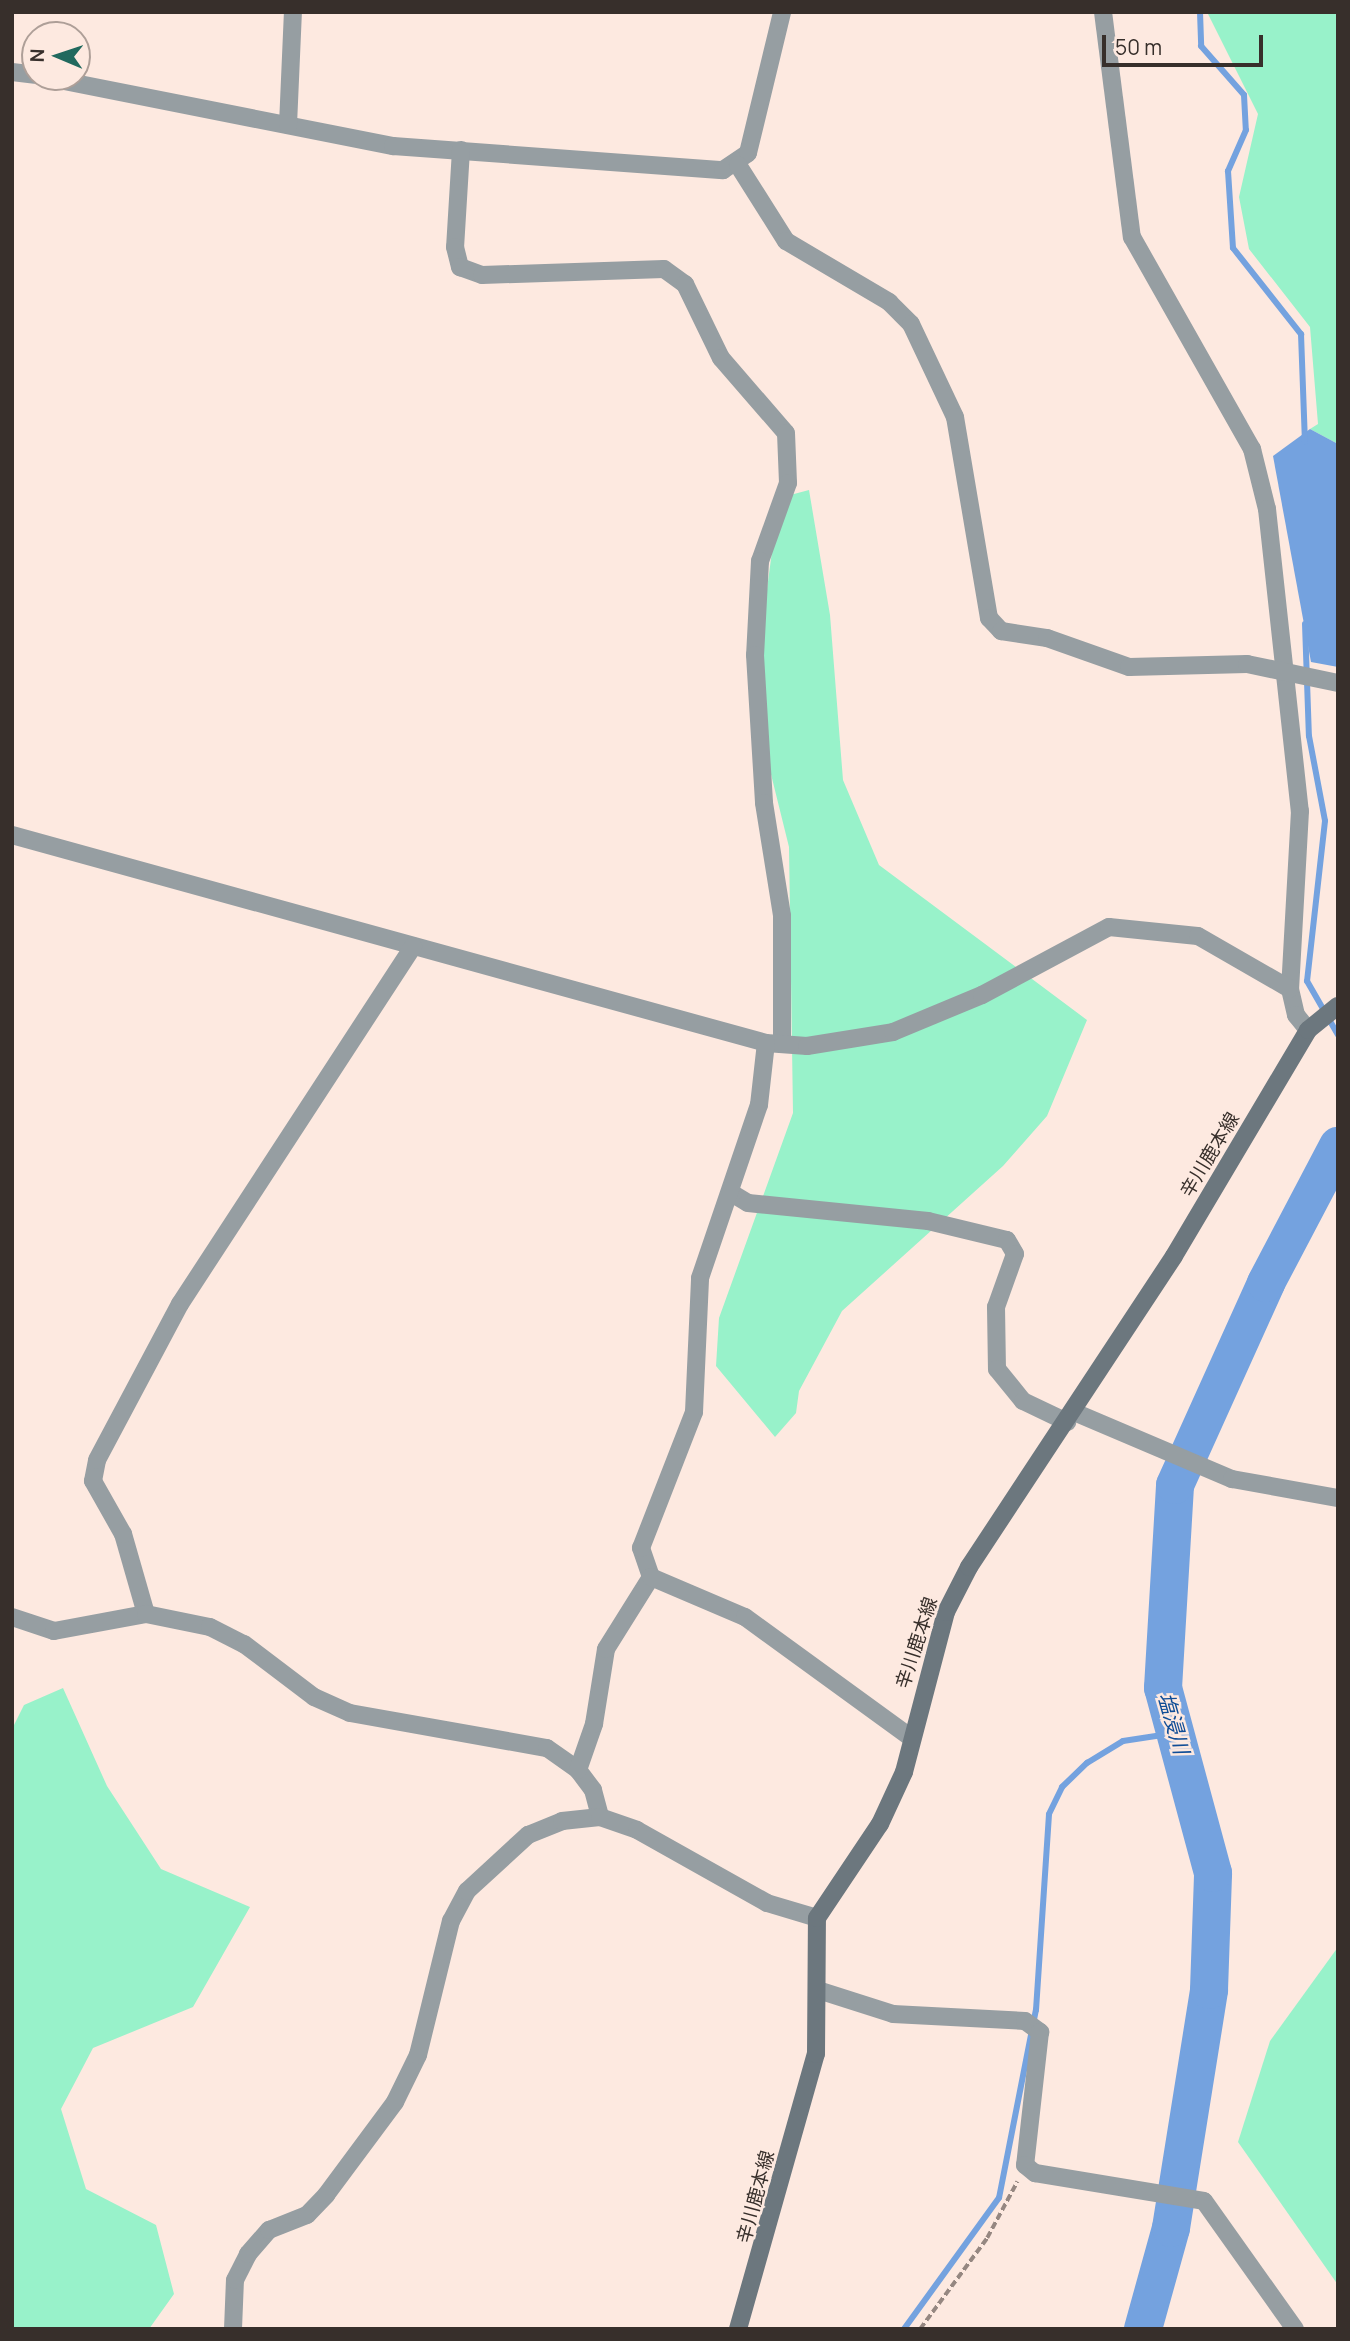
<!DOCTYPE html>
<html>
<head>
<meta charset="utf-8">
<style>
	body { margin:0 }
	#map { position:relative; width:1350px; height:2341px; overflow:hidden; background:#fde9e0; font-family:Manrope,"Noto Sans JP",sans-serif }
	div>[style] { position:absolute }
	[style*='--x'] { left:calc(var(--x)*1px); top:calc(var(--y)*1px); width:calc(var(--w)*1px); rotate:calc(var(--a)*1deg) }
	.green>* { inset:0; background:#98f2ca }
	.water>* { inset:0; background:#74a2df }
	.stream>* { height:6px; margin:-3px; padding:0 3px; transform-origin:3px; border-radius:3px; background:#74a2df }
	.river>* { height:38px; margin:-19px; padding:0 19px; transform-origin:19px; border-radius:19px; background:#74a2df }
	.path>* { height:3.5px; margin-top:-1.75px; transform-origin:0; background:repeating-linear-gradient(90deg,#958781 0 7px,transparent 0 10.5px) }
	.minor>* { height:18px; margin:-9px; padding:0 9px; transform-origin:9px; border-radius:9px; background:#969ea2 }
	.secondary>* { height:18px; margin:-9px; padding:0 9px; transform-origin:9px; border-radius:9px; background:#6c777e }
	span { translate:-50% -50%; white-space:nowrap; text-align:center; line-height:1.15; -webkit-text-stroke:5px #fde9e0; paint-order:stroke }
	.street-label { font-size:19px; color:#372f2b }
	.water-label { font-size:21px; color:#104d96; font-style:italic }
	.frame { position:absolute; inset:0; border:14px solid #372f2b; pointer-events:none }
	.north { position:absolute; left:21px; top:21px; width:70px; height:70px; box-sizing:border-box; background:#fde9e0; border:2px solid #ae9f98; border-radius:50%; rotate:272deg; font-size:19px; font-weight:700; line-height:28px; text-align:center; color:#372f2b }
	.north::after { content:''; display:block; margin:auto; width:24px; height:32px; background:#21695e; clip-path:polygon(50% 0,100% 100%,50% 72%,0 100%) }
	.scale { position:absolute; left:1102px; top:35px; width:161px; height:32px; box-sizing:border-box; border:4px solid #372f2b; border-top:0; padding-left:9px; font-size:21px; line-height:24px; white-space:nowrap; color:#372f2b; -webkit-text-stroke:5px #fde9e0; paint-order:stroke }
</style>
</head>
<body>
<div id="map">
	<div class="green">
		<i style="clip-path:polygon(1207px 12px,1338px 12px,1338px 444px,1310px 429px,1318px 424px,1310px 327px,1249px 249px,1239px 197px,1258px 114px)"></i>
		<i style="clip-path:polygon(809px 490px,830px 615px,843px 780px,879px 865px,1087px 1020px,1047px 1116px,1003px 1166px,842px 1311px,799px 1391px,796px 1413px,775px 1437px,716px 1366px,719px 1318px,793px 1113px,789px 847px,765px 750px,759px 650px,779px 498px)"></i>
		<i style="clip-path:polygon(63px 1688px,107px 1786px,161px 1869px,250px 1907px,193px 2007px,93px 2048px,61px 2109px,86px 2189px,156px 2225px,174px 2294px,149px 2329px,12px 2329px,12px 1729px,24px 1705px)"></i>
		<i style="clip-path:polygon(1338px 1947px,1338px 2285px,1238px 2142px,1270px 2041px)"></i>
	</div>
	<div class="water">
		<i style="clip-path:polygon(1310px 429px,1338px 444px,1338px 667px,1311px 662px,1273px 456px)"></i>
	</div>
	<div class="stream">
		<i style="--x:1200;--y:12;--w:34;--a:88"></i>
		<i style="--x:1201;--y:46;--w:65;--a:48.7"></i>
		<i style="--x:1244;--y:95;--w:35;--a:87"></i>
		<i style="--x:1246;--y:130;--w:45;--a:113.7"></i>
		<i style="--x:1228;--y:171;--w:77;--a:86.3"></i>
		<i style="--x:1233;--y:248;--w:110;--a:51.7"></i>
		<i style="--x:1301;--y:334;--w:108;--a:87.9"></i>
		<i style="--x:1305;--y:624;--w:112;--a:88"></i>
		<i style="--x:1309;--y:736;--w:86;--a:79.3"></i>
		<i style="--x:1325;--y:821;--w:161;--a:96.4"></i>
		<i style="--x:1307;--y:981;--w:62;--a:60.1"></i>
		<i style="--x:904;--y:2329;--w:162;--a:-54.1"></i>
		<i style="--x:999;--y:2198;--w:192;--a:-78.9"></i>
		<i style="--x:1036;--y:2010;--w:196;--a:-86.2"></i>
		<i style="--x:1049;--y:1814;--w:30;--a:-64"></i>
		<i style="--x:1062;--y:1787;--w:35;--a:-44"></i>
		<i style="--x:1087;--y:1763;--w:42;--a:-31.4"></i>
		<i style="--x:1123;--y:1741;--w:53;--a:-8.7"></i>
	</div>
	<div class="river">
		<i style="--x:1143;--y:2329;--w:105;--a:-74.5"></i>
		<i style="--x:1171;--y:2228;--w:241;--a:-80.9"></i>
		<i style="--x:1209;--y:1990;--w:117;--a:-88"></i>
		<i style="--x:1213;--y:1873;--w:192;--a:-105.1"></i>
		<i style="--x:1163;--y:1688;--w:203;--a:-86.6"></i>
		<i style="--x:1175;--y:1485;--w:222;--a:-65.7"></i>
		<i style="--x:1266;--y:1283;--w:155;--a:-62.3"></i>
	</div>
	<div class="path">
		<i style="--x:920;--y:2329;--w:113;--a:-53.6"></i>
		<i style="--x:987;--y:2238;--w:64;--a:-61.8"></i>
	</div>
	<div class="minor">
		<i style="--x:1103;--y:12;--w:227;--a:82.7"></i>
		<i style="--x:1132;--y:237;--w:244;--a:60.5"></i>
		<i style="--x:1252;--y:449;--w:62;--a:76"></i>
		<i style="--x:1267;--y:509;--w:304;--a:83.8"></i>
		<i style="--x:1300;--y:811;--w:178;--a:93.2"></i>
		<i style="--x:1290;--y:989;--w:27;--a:77"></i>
		<i style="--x:1296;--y:1015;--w:19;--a:51"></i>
		<i style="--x:12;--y:72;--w:23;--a:7"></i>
		<i style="--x:44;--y:77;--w:356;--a:11.2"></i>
		<i style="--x:393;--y:146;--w:331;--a:4.2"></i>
		<i style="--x:723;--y:170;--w:30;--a:-34"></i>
		<i style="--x:748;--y:153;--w:145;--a:-76.4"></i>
		<i style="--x:288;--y:125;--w:113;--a:-87.5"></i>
		<i style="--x:461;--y:150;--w:97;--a:93.5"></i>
		<i style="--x:455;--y:247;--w:21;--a:76"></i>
		<i style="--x:460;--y:267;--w:23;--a:20"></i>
		<i style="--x:482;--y:275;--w:182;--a:-1.9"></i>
		<i style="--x:664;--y:269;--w:26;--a:36"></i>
		<i style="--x:685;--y:284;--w:82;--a:64.1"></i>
		<i style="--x:721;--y:358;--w:99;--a:49.1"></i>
		<i style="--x:786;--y:433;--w:50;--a:87.7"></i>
		<i style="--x:788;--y:483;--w:83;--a:109.7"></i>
		<i style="--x:760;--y:561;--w:94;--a:93"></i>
		<i style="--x:755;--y:655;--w:148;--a:86.5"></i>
		<i style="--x:764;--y:803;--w:114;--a:80.9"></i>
		<i style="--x:782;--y:916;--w:128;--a:90"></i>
		<i style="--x:738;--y:165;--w:90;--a:57.7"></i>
		<i style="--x:786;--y:241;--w:120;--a:30.6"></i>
		<i style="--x:889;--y:302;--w:31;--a:45"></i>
		<i style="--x:911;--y:324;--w:103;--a:64.7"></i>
		<i style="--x:955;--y:417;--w:204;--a:80.4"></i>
		<i style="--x:989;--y:618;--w:18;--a:47"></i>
		<i style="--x:1001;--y:631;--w:47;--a:8.7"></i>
		<i style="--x:1047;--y:638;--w:87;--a:19.5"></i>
		<i style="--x:1129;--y:667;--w:118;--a:-1.5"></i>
		<i style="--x:1247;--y:664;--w:93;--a:11.8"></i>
		<i style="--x:12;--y:835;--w:782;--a:15.42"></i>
		<i style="--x:766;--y:1043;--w:41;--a:4.2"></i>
		<i style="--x:807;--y:1046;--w:87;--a:-9.2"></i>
		<i style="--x:893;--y:1032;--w:96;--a:-22.6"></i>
		<i style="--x:982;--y:995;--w:144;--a:-28.2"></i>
		<i style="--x:1109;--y:927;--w:89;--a:5.8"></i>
		<i style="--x:1198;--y:936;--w:106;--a:29.9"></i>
		<i style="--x:733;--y:1194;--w:17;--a:31"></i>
		<i style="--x:748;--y:1203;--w:181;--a:5.7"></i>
		<i style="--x:928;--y:1221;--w:81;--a:13.5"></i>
		<i style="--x:1007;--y:1240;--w:16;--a:60"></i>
		<i style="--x:1015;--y:1254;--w:56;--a:109.7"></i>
		<i style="--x:996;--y:1307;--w:62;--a:89.1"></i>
		<i style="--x:997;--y:1369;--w:41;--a:50.9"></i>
		<i style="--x:1023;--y:1401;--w:49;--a:25.5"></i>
		<i style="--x:1074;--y:1412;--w:172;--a:23"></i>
		<i style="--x:1232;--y:1479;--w:108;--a:10.2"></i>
		<i style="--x:651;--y:1577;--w:31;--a:-109"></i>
		<i style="--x:641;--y:1548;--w:146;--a:-68.7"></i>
		<i style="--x:694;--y:1412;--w:134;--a:-87.4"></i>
		<i style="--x:700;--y:1278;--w:183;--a:-71.2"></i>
		<i style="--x:759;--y:1105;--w:62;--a:-83.6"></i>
		<i style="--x:146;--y:1614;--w:83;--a:-106"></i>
		<i style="--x:123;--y:1534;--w:61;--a:-119.5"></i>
		<i style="--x:93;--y:1481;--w:21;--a:-79"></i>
		<i style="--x:97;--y:1460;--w:177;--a:-62"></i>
		<i style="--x:180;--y:1304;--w:427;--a:-56.9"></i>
		<i style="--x:12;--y:1617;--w:44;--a:18.4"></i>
		<i style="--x:54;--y:1631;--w:94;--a:-10.5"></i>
		<i style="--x:146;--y:1614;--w:65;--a:11.5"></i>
		<i style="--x:210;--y:1627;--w:38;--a:27"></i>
		<i style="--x:244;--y:1644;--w:88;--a:37.1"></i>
		<i style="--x:314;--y:1697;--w:39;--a:24"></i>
		<i style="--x:350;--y:1713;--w:200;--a:10.1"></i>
		<i style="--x:547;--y:1748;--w:38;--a:35"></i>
		<i style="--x:578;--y:1770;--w:25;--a:53"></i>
		<i style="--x:593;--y:1790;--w:28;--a:75"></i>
		<i style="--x:578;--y:1770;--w:49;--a:-70.8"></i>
		<i style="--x:594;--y:1724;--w:76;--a:-80.9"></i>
		<i style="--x:606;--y:1649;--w:85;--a:-58"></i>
		<i style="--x:651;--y:1577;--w:102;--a:23.1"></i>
		<i style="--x:745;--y:1617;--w:204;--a:36"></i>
		<i style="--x:818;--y:1990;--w:79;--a:17.7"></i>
		<i style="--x:893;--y:2014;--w:132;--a:3"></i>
		<i style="--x:1025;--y:2021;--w:19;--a:36"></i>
		<i style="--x:1040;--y:2032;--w:134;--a:96.4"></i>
		<i style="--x:1025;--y:2165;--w:13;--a:39"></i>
		<i style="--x:1035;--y:2173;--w:171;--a:9.4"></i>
		<i style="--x:1204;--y:2201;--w:157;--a:54.6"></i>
		<i style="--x:233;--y:2329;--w:49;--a:-87.7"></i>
		<i style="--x:235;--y:2280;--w:29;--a:-63"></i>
		<i style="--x:248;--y:2254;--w:32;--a:-49"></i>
		<i style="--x:269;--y:2230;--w:41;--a:-21.5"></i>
		<i style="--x:307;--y:2215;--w:28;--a:-46"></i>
		<i style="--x:326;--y:2195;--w:116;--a:-53.4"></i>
		<i style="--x:395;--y:2102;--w:52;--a:-63.9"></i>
		<i style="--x:418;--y:2055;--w:138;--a:-76.2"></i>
		<i style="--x:451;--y:1921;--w:34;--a:-62"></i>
		<i style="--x:467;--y:1891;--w:83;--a:-42.6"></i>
		<i style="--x:528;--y:1835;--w:37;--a:-22"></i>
		<i style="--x:562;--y:1821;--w:38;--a:-6"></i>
		<i style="--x:600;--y:1817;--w:39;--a:19"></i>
		<i style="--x:637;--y:1830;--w:149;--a:29.3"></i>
		<i style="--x:767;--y:1903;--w:52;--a:16.7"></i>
	</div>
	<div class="secondary">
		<i style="--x:738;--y:2329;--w:286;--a:-74.2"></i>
		<i style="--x:816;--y:2054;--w:136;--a:-89.6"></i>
		<i style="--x:817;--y:1918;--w:113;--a:-56.2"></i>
		<i style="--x:880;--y:1824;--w:57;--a:-65.2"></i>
		<i style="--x:904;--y:1772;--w:165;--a:-75.3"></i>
		<i style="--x:946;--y:1612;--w:51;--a:-62.9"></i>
		<i style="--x:969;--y:1567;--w:372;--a:-56.6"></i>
		<i style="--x:1174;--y:1256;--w:263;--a:-59.3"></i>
		<i style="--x:1308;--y:1030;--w:38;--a:-39"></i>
	</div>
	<div class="street-label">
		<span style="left:1210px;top:1155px;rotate:-59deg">辛川鹿本線</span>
		<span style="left:917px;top:1643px;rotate:-72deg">辛川鹿本線</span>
		<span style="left:756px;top:2197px;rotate:-75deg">辛川鹿本線</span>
	</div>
	<div class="water-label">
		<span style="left:1174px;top:1723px;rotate:74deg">塩浸川</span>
	</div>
	<div class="frame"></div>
	<div class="north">N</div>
	<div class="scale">50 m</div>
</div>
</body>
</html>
